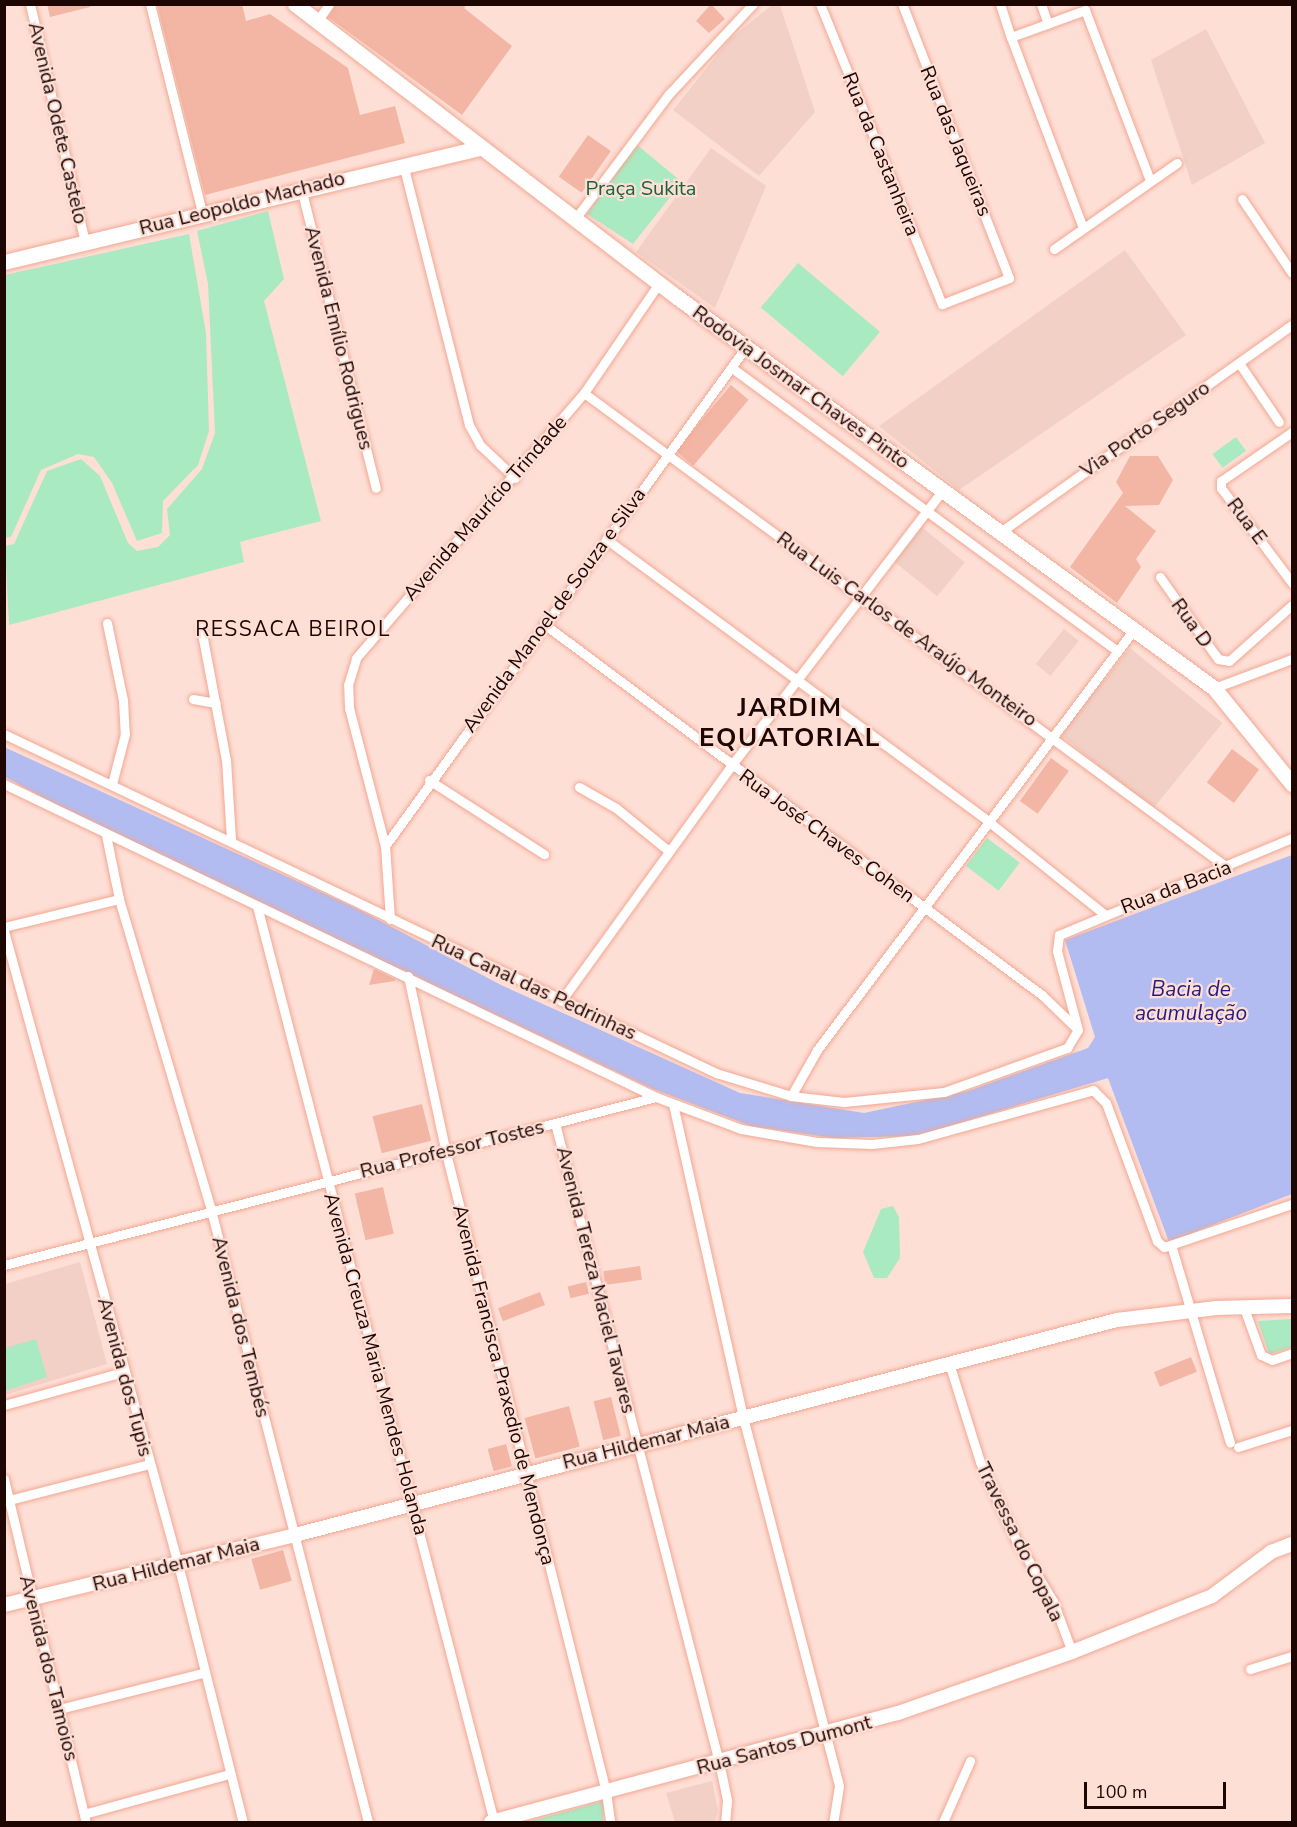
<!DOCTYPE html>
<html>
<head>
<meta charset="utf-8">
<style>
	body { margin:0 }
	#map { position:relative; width:1297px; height:1827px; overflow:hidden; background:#fedfd6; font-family:"Nunito Sans",sans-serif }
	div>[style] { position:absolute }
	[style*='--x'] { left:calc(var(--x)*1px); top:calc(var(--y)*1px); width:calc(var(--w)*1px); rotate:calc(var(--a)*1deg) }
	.built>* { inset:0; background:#f2d0c6; transform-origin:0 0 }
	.green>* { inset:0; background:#aaeac2; transform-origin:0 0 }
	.water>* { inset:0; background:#b2bcf1 }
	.building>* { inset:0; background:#f3b6a4; transform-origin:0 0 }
	.roads { filter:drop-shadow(0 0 2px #f1a893) drop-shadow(0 0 2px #f1a893) }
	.minor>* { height:9px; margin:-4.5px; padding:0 4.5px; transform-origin:4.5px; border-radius:4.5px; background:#fff }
	.secondary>* { height:14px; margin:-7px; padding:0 7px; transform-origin:7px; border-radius:7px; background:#fff }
	.primary>* { height:15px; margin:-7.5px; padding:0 7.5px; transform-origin:7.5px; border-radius:7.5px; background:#fff }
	span { translate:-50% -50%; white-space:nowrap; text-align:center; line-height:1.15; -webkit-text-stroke:4.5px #fedfd6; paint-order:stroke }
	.street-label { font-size:20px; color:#1e0602 }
	.park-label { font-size:20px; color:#17623d }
	.neighbourhood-label { font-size:21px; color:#1e0602; letter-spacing:1.5px }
	.water-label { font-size:21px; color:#251c7f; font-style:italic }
	.district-label { font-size:26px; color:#1e0602; font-weight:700; letter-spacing:1.5px }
	.frame { position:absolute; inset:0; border:6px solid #1e0602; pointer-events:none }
	.scale { position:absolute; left:1084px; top:1782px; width:142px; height:27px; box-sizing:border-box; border:3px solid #1e0602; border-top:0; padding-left:8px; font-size:18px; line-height:21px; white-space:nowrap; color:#1e0602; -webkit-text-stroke:4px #fedfd6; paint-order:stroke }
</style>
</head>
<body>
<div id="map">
	<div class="built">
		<i style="clip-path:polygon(773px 4px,780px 5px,815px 112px,759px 176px,673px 110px,730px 39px)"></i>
		<i style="clip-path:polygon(1206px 29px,1265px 143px,1192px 185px,1151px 60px)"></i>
		<i style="clip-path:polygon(711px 148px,766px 186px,715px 308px,636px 252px)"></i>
		<i style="clip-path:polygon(1125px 250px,1186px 335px,959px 490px,879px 426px)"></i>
		<i style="left:919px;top:525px;width:59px;height:44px;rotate:39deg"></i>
		<i style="left:1064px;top:629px;width:19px;height:45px;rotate:39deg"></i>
		<i style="left:1130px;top:648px;width:119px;height:111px;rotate:39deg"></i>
		<i style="clip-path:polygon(80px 1262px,107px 1364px,5px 1395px,5px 1284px)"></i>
		<i style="clip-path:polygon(712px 1781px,718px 1811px,715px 1822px,675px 1822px,666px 1793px)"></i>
	</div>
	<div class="green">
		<i style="clip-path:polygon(636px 144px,682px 182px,633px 244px,587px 214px)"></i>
		<i style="clip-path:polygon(268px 211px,284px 279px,264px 301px,321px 521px,240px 542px,244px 562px,9px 625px,5px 546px,14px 544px,47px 471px,81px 459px,100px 476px,128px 543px,137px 551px,158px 547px,170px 535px,167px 509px,202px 469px,215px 433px,208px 284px,197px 231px)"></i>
		<i style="clip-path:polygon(189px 234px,206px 333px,209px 431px,198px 465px,163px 501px,162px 533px,137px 541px,112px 483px,94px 457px,78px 454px,41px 470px,11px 537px,5px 538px,5px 275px)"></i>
		<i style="left:798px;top:263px;width:107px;height:58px;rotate:40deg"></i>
		<i style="left:1236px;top:437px;width:17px;height:29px;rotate:54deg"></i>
		<i style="left:987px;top:838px;width:41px;height:35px;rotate:37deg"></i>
		<i style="clip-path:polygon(893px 1206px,899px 1217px,900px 1258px,887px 1278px,874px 1278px,863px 1252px,881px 1209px)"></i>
		<i style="clip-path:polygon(1292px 1319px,1292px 1347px,1269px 1354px,1258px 1321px)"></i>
		<i style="clip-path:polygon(36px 1339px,47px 1377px,5px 1391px,5px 1348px)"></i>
		<i style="clip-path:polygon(604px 1801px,603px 1822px,527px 1822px)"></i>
	</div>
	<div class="water">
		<i style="clip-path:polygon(4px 747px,358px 909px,501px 985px,740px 1093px,864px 1113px,968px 1091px,1088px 1048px,1095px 1037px,1065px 940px,1292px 855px,1292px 1194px,1169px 1242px,1108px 1078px,916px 1136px,833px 1138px,751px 1126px,653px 1089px,96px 826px,5px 777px)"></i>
	</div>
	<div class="building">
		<i style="clip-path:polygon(47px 4px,90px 4px,90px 7px,50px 17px)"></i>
		<i style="clip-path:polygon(157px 4px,242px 4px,246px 21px,270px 14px,348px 68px,360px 115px,395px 106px,405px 143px,205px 195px)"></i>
		<i style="clip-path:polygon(336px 4px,467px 4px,464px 8px,512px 46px,462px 115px,328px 17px)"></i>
		<i style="clip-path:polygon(711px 4px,725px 19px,709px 33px,696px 21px)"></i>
		<i style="left:588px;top:135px;width:28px;height:51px;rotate:35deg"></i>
		<i style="left:731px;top:385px;width:23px;height:86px;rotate:40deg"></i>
		<i style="clip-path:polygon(1130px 456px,1158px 456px,1173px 480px,1159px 505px,1125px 506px,1156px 531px,1136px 559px,1141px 567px,1117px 603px,1070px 567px,1123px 493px,1116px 482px)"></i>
		<i style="left:1232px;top:749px;width:34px;height:42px;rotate:37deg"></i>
		<i style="left:1051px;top:758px;width:22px;height:53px;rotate:36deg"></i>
		<i style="clip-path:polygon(374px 969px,395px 979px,395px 981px,369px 985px)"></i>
		<i style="left:422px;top:1104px;width:38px;height:51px;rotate:76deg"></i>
		<i style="left:383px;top:1187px;width:48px;height:29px;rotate:77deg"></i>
		<i style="left:640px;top:1266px;width:14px;height:37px;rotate:82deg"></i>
		<i style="left:586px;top:1282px;width:12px;height:19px;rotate:76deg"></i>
		<i style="left:540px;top:1292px;width:14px;height:45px;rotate:69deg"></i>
		<i style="left:1191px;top:1357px;width:16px;height:40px;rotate:68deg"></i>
		<i style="left:611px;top:1397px;width:40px;height:18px;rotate:76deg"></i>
		<i style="left:569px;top:1406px;width:42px;height:46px;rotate:75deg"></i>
		<i style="left:506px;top:1444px;width:23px;height:19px;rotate:75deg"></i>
		<i style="left:283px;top:1550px;width:32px;height:33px;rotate:74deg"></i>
	</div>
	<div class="roads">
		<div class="minor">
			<i style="--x:30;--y:4;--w:244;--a:77"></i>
			<i style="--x:150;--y:4;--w:214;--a:76"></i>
			<i style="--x:820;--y:4;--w:324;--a:67.9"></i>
			<i style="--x:942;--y:304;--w:72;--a:-21.2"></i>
			<i style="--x:1009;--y:278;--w:294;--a:-111.3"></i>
			<i style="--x:1000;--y:4;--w:35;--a:72"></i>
			<i style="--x:1041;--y:4;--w:21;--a:71"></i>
			<i style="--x:318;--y:20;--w:19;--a:-55"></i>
			<i style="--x:403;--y:164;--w:269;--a:75.8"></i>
			<i style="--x:469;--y:425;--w:23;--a:61"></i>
			<i style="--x:480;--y:445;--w:48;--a:43.3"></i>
			<i style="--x:301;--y:188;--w:309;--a:76"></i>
			<i style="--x:1242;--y:199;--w:89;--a:56"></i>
			<i style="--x:575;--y:219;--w:156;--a:-53.1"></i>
			<i style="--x:669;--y:94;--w:123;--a:-47"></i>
			<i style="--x:1083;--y:228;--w:204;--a:-110.7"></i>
			<i style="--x:1011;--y:37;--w:79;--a:-20"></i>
			<i style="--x:1085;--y:10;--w:182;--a:69.1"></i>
			<i style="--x:1054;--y:249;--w:150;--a:-35"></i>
			<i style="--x:1239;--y:363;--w:71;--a:55.9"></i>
			<i style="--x:732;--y:368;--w:478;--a:36.3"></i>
			<i style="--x:584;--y:393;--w:800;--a:36.41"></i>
			<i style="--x:1292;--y:432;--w:86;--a:145.4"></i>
			<i style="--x:1221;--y:481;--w:7;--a:90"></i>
			<i style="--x:1221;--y:488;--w:119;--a:53.2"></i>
			<i style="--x:999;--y:533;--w:359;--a:-35.4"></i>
			<i style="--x:606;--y:539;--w:475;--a:36.4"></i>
			<i style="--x:988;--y:821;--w:149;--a:38.7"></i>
			<i style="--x:1160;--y:577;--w:100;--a:54.7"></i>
			<i style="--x:1218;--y:659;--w:11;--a:10"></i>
			<i style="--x:1229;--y:661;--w:84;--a:-41.6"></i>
			<i style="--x:107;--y:623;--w:79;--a:78.3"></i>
			<i style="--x:123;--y:700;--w:34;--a:87"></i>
			<i style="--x:125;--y:734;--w:52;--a:104.6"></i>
			<i style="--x:544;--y:624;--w:621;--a:36.69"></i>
			<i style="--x:1042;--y:995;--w:47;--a:44.1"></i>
			<i style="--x:201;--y:628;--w:134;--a:79.3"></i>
			<i style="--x:226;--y:760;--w:80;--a:86.4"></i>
			<i style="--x:1214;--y:688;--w:83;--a:-20.4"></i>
			<i style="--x:193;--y:699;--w:23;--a:10"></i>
			<i style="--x:4;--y:734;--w:789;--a:25.46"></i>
			<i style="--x:716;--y:1073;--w:78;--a:17"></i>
			<i style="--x:791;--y:1096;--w:53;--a:6.5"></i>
			<i style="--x:844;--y:1102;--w:100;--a:-5.7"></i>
			<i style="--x:944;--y:1092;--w:131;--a:-19.7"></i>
			<i style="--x:1067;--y:1048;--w:21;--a:-59"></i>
			<i style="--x:1078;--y:1030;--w:82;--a:-104.9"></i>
			<i style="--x:1057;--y:951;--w:16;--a:-83"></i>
			<i style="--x:1059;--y:935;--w:252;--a:-22.6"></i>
			<i style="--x:429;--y:780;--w:137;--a:32.8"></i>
			<i style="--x:4;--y:784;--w:723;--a:25.64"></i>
			<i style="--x:656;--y:1097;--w:91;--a:20.6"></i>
			<i style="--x:741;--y:1129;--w:77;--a:9.7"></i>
			<i style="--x:817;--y:1142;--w:55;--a:2.1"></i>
			<i style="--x:872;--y:1144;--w:46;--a:-6.2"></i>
			<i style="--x:918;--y:1139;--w:182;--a:-15.6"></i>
			<i style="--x:1093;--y:1090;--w:18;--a:45"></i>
			<i style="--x:1106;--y:1103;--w:147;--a:69.7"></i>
			<i style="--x:1157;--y:1241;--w:9;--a:41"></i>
			<i style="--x:1164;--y:1247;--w:135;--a:-18.6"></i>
			<i style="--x:579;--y:787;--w:43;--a:29.6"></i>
			<i style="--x:616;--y:808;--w:68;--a:39.1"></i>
			<i style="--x:106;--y:835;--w:65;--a:78.5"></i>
			<i style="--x:119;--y:899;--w:324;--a:73.5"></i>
			<i style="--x:211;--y:1210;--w:632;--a:75.61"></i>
			<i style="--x:385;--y:846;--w:616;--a:-54.12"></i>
			<i style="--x:257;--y:906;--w:946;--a:75.49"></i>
			<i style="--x:390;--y:919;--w:73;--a:-93.9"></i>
			<i style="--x:385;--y:846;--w:143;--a:-104.6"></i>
			<i style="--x:349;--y:708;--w:23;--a:-92"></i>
			<i style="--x:348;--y:685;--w:28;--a:-73"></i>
			<i style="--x:356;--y:658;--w:350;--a:-49.3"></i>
			<i style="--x:584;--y:393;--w:133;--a:-55.7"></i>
			<i style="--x:4;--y:927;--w:118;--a:-13.7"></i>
			<i style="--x:4;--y:931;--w:656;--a:74.63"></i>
			<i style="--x:178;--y:1564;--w:266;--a:75.9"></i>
			<i style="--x:408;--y:976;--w:177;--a:77.9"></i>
			<i style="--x:445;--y:1149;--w:663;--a:75.94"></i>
			<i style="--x:606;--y:1792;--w:30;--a:82"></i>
			<i style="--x:561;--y:1001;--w:290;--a:-54.1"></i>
			<i style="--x:731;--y:766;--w:345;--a:-52.5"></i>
			<i style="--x:791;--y:1096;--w:53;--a:-60.5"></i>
			<i style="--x:817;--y:1050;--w:528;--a:-53"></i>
			<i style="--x:673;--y:1104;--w:321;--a:77.4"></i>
			<i style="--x:743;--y:1417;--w:381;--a:75.4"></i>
			<i style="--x:839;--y:1786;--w:36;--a:99"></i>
			<i style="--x:555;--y:1123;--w:660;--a:75.61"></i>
			<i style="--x:719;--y:1762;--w:40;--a:78"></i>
			<i style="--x:727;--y:1801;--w:21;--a:95"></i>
			<i style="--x:1172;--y:1248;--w:203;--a:73.4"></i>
			<i style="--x:4;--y:1265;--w:673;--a:-14.45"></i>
			<i style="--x:1244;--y:1308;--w:50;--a:70.1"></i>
			<i style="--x:1261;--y:1355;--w:12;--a:24"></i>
			<i style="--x:1272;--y:1360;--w:21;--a:-19"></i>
			<i style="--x:949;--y:1363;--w:104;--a:72.6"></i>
			<i style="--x:980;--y:1462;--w:86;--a:65.2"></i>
			<i style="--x:1016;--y:1540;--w:71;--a:58.8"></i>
			<i style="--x:1053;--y:1601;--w:54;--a:69.6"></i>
			<i style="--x:4;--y:1405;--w:123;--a:-15.5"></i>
			<i style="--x:1238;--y:1447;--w:57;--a:-17.5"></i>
			<i style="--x:4;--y:1479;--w:353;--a:76.6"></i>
			<i style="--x:9;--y:1500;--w:145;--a:-14.4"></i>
			<i style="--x:1250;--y:1669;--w:44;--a:-17.2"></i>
			<i style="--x:59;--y:1709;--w:147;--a:-14.1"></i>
			<i style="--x:84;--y:1814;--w:150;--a:-15.4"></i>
			<i style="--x:943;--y:1822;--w:67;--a:-66.1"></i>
		</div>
		<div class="secondary">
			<i style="--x:4;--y:1605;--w:299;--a:-13.5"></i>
			<i style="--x:295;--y:1535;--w:850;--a:-14.66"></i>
			<i style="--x:1117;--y:1320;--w:100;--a:-6.9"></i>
			<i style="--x:1216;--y:1308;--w:76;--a:-1.5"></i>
			<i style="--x:491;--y:1822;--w:421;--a:-15"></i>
			<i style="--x:898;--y:1713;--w:184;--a:-19.3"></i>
			<i style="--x:1072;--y:1652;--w:151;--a:-21.8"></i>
			<i style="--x:1212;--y:1596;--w:74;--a:-36.7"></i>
			<i style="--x:1271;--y:1552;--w:22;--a:-21"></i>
		</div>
		<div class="primary">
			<i style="--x:295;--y:4;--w:481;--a:37.5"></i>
			<i style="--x:677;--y:297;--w:664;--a:36.06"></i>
			<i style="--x:1214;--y:688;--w:124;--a:50.9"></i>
			<i style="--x:4;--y:262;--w:489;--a:-13.5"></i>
		</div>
	</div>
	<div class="street-label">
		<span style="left:58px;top:123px;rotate:77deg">Avenida Odete Castelo</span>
		<span style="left:956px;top:141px;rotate:68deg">Rua das Jaqueiras</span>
		<span style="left:881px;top:154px;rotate:68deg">Rua da Castanheira</span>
		<span style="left:242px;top:203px;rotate:-14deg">Rua Leopoldo Machado</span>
		<span style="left:339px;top:338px;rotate:76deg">Avenida Emílio Rodrigues</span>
		<span style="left:801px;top:387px;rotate:36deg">Rodovia Josmar Chaves Pinto</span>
		<span style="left:1145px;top:429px;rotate:-35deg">Via Porto Seguro</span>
		<span style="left:485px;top:508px;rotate:-49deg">Avenida Maurício Trindade</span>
		<span style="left:1247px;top:521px;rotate:53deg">Rua E</span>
		<span style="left:554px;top:610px;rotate:-54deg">Avenida Manoel de Souza e Silva</span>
		<span style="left:1192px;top:623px;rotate:54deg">Rua D</span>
		<span style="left:907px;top:629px;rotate:36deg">Rua Luis Carlos de Araújo Monteiro</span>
		<span style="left:827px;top:836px;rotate:36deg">Rua José Chaves Cohen</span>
		<span style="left:1176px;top:887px;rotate:-21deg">Rua da Bacia</span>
		<span style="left:534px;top:987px;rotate:25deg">Rua Canal das Pedrinhas</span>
		<span style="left:452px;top:1149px;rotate:-14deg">Rua Professor Tostes</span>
		<span style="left:596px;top:1280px;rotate:76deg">Avenida Tereza Maciel Tavares</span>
		<span style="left:241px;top:1327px;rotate:76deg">Avenida dos Tembés</span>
		<span style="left:376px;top:1364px;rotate:75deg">Avenida Creuza Maria Mendes Holanda</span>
		<span style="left:125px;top:1377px;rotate:75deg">Avenida dos Tupis</span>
		<span style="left:504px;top:1385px;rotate:76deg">Avenida Francisca Praxedio de Mendonça</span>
		<span style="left:646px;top:1442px;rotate:-14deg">Rua Hildemar Maia</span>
		<span style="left:1020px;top:1542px;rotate:64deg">Travessa do Copala</span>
		<span style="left:176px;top:1564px;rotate:-14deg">Rua Hildemar Maia</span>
		<span style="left:49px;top:1668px;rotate:76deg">Avenida dos Tamoios</span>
		<span style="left:784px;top:1745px;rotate:-15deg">Rua Santos Dumont</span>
	</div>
	<div class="park-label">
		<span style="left:641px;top:188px">Praça Sukita</span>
	</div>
	<div class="neighbourhood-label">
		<span style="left:293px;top:629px">RESSACA BEIROL</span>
	</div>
	<div class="water-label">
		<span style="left:1191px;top:1001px">Bacia de<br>acumulação</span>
	</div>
	<div class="district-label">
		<span style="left:790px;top:723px">JARDIM<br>EQUATORIAL</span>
	</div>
	<div class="frame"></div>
	<div class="scale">100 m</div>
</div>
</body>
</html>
